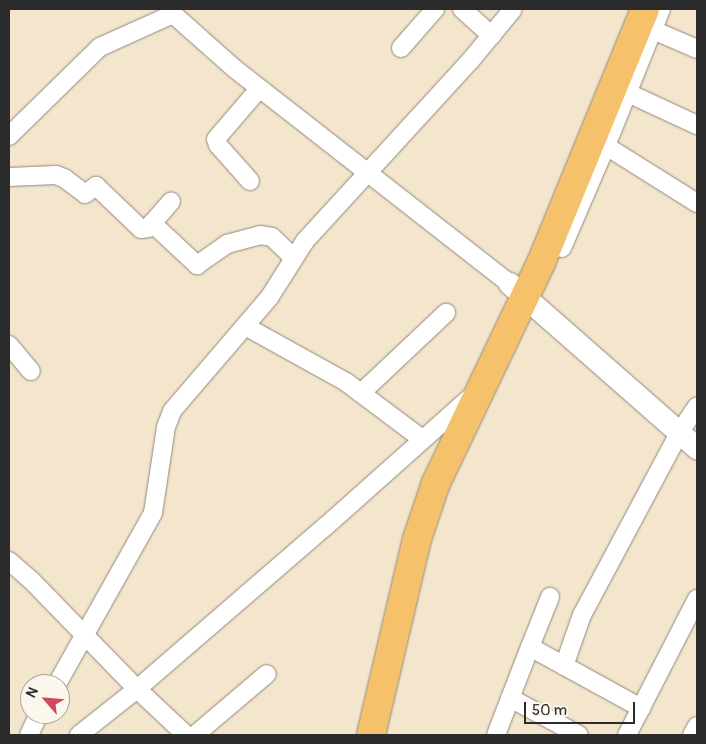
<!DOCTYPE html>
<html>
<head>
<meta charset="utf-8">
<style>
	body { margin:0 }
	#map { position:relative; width:706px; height:744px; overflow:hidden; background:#f4e6cd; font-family:Pangolin,sans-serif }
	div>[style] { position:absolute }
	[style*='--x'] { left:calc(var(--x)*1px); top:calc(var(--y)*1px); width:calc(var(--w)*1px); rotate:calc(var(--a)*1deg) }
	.roads { filter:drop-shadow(0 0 1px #90887c) drop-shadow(0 0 1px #90887c) }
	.minor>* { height:18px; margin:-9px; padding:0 9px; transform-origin:9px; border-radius:9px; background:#fff }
	.tertiary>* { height:22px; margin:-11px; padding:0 11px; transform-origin:11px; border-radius:11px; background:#fff }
	.primary>* { height:28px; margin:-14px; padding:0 14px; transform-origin:14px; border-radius:14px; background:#f5c16b }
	span { translate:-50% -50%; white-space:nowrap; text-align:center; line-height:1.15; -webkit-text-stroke:4.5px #fbf7ec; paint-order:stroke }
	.frame { position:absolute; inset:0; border:10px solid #2b2b2b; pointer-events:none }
	.north { position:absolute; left:20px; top:674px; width:50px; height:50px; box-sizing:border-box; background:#fbf7ec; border:1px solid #a8a59f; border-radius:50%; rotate:297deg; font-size:14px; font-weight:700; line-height:20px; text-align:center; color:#2b2b2b }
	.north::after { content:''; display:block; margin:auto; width:18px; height:22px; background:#d1495b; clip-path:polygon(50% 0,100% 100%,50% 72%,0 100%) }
	.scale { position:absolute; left:524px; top:702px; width:111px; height:22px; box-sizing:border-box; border:2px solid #2b2b2b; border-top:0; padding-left:6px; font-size:15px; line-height:18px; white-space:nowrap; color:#2b2b2b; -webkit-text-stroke:4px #fbf7ec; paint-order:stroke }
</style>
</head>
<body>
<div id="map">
	<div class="roads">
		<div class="minor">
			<i style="--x:171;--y:9;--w:5;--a:68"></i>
			<i style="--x:173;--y:14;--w:83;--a:41.6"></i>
			<i style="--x:235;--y:69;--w:349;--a:38"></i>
			<i style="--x:462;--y:9;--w:40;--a:42"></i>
			<i style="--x:653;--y:30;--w:48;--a:23.4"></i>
			<i style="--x:401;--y:48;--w:52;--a:-48.9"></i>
			<i style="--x:628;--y:93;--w:76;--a:24.9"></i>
			<i style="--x:9;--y:136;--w:127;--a:-44.4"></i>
			<i style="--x:100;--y:47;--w:80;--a:-24.3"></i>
			<i style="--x:606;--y:146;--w:107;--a:32.1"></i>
			<i style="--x:9;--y:177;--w:47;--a:-2.4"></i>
			<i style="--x:56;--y:175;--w:9;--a:21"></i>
			<i style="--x:64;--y:178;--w:26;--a:37"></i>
			<i style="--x:85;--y:194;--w:14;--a:-36"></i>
			<i style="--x:96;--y:186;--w:62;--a:43.7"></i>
			<i style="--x:141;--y:229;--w:7;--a:-8"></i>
			<i style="--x:148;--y:228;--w:35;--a:-49"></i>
			<i style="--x:250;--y:181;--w:48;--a:-131.6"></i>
			<i style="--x:218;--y:145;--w:6;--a:-108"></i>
			<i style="--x:216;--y:139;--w:66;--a:-49.3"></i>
			<i style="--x:152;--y:223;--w:62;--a:43"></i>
			<i style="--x:197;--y:265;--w:37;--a:-35"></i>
			<i style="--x:227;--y:244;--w:34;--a:-15"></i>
			<i style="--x:260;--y:235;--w:12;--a:9"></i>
			<i style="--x:272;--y:237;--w:30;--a:44"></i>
			<i style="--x:562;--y:248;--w:111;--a:-66.7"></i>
			<i style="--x:606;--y:146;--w:148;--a:-68.1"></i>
			<i style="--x:245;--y:326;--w:115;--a:29"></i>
			<i style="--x:346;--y:382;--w:95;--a:36.9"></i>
			<i style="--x:9;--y:345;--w:34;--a:50"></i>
			<i style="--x:361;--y:393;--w:117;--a:-43.3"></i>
			<i style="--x:9;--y:561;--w:29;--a:41"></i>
			<i style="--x:31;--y:580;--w:152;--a:45.8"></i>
			<i style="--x:137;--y:689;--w:67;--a:43.2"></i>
			<i style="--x:530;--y:647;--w:54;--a:-68.2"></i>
			<i style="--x:564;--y:666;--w:54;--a:-70.6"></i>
			<i style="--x:582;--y:615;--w:206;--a:-61.9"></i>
			<i style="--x:679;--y:433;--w:32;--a:-56"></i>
			<i style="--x:57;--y:684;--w:196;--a:-60.7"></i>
			<i style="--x:153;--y:513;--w:87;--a:-81.4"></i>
			<i style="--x:166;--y:427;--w:17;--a:-69"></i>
			<i style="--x:172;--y:411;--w:149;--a:-49.4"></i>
			<i style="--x:269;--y:298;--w:67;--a:-57.7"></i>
			<i style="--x:305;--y:241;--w:244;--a:-47.5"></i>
			<i style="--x:470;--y:61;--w:67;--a:-50.4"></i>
			<i style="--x:510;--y:698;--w:78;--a:28.2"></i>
			<i style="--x:29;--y:735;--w:23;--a:-65"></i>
			<i style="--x:79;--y:735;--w:74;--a:-38.4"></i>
			<i style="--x:137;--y:689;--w:250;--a:-40.8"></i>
			<i style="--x:326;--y:526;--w:198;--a:-41.7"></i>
			<i style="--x:195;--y:735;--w:94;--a:-40.3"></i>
			<i style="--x:496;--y:735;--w:94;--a:-68.9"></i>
			<i style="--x:530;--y:647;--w:127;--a:28.8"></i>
			<i style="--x:627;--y:735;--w:153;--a:-62.8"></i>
			<i style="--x:692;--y:735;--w:10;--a:-61"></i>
		</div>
		<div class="tertiary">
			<i style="--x:510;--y:284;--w:249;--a:41.3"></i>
		</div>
		<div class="primary">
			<i style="--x:371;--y:735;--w:201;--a:-76.8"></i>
			<i style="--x:417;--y:539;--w:59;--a:-71.3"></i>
			<i style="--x:436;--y:483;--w:244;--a:-64.5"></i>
			<i style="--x:541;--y:263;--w:274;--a:-67.7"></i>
		</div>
	</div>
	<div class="frame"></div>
	<div class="north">N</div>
	<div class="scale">50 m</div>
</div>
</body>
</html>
